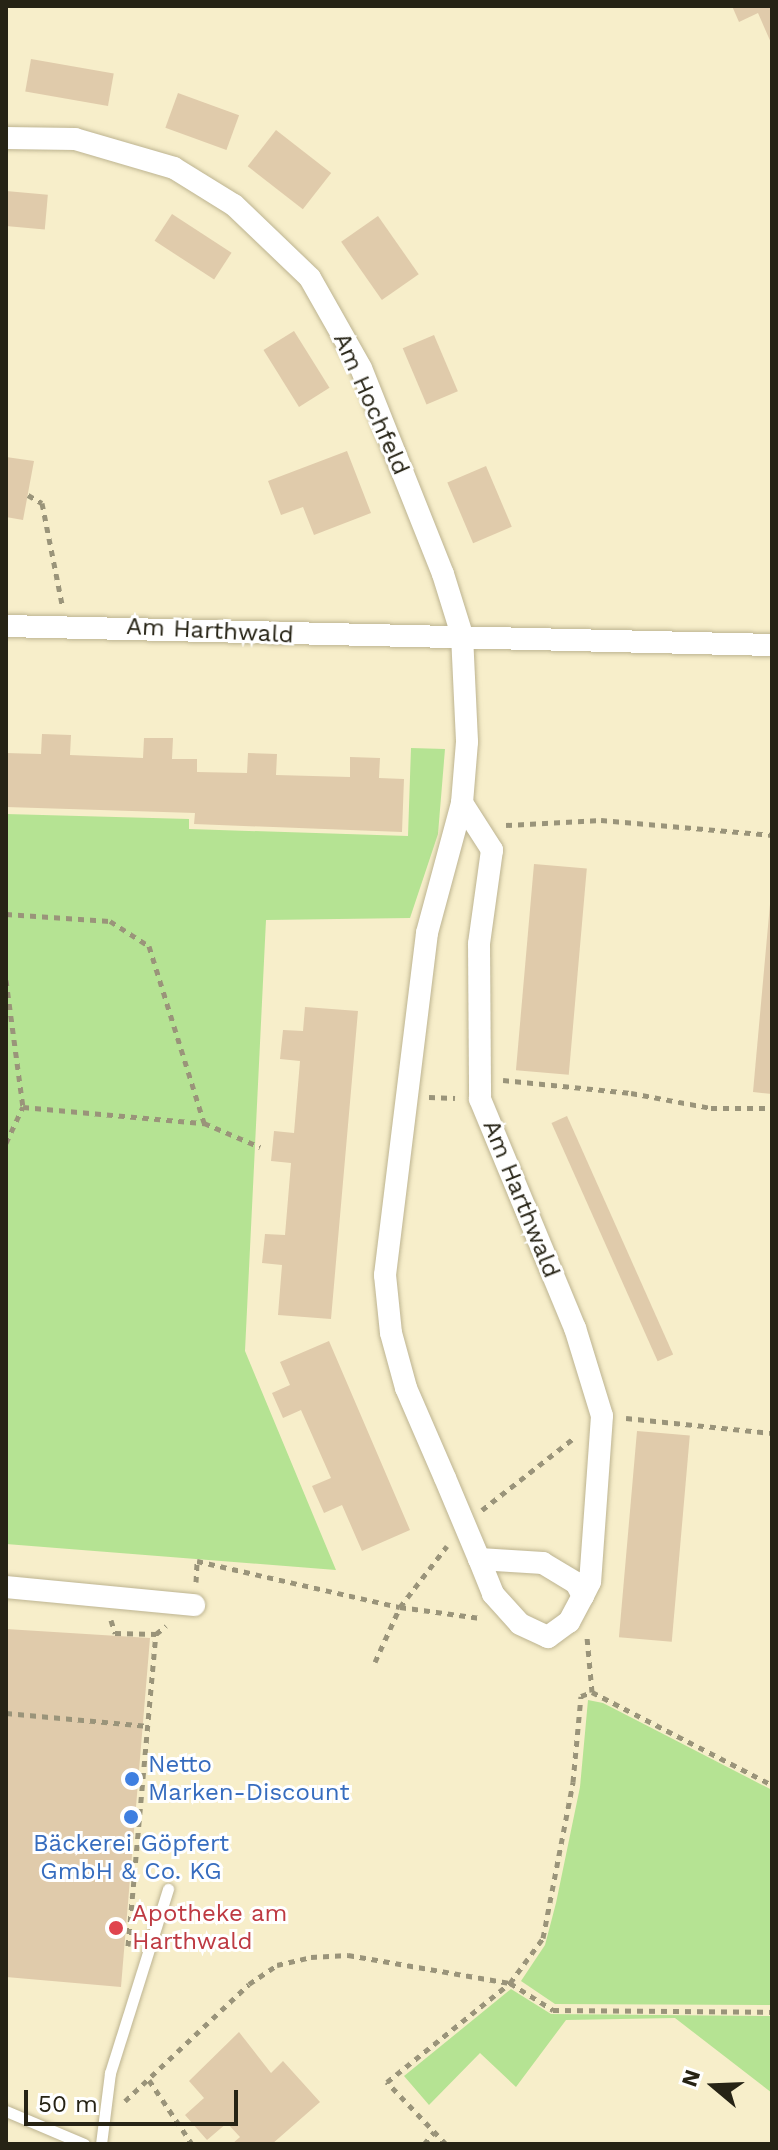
<!DOCTYPE html>
<html>
<head>
<meta charset="utf-8">
<style>
	body { margin:0 }
	#map { position:relative; width:778px; height:2150px; overflow:hidden; background:#f7eeca; font-family:"Work Sans",sans-serif }
	div>[style] { position:absolute }
	[style*='--x'] { left:calc(var(--x)*1px); top:calc(var(--y)*1px); width:calc(var(--w)*1px); rotate:calc(var(--a)*1deg) }
	.green>* { inset:0; background:#b5e393 }
	.building>* { inset:0; background:#e0cbab; transform-origin:0 0 }
	.path>* { height:5px; margin-top:-2.5px; transform-origin:0; background:repeating-linear-gradient(90deg,#9a947a 0 6px,transparent 0 12px) }
	.roads { filter:drop-shadow(0 0 2px #bdb491) drop-shadow(0 0 2px #bdb491) }
	.service>* { height:11px; margin:-5.5px; padding:0 5.5px; transform-origin:5.5px; border-radius:5.5px; background:#fff }
	.minor>* { height:22px; margin:-11px; padding:0 11px; transform-origin:11px; border-radius:11px; background:#fff }
	.dots>* { width:22px; height:22px; translate:-50% -50%; box-sizing:border-box; border:4px solid #fff; border-radius:50% }
	span { translate:-50% -50%; white-space:nowrap; text-align:center; line-height:1.15; -webkit-text-stroke:6px #fff; paint-order:stroke }
	.street-label { font-size:24px; color:#262315 }
	.shop-label { font-size:24px; color:#366cbe }
	.left { translate:0 -50%; text-align:left }
	.health-label { font-size:24px; color:#be3a42 }
	.frame { position:absolute; inset:0; border:8px solid #262315; pointer-events:none }
	.north { position:absolute; left:674px; top:2046px; width:80px; height:80px; -webkit-text-stroke:6px #fff; paint-order:stroke; rotate:289deg; font-size:22px; font-weight:700; line-height:32px; text-align:center; color:#262315 }
	.north::after { content:''; display:block; margin:auto; width:28px; height:36px; background:#262315; clip-path:polygon(50% 0,100% 100%,50% 72%,0 100%) }
	.scale { position:absolute; left:24px; top:2090px; width:214px; height:36px; box-sizing:border-box; border:4px solid #262315; border-top:0; padding-left:10px; font-size:24px; line-height:28px; white-space:nowrap; color:#262315; -webkit-text-stroke:6px #fff; paint-order:stroke }
</style>
</head>
<body>
<div id="map">
	<div class="green">
		<i style="clip-path:polygon(411px 748px,445px 749px,438px 834px,410px 918px,266px 920px,245px 1351px,336px 1570px,6px 1544px,6px 814px,189px 819px,189px 829px,408px 836px)"></i>
		<i style="clip-path:polygon(588px 1700px,603px 1703px,772px 1790px,772px 2005px,555px 2004px,521px 1981px,545px 1945px,556px 1903px,580px 1787px)"></i>
		<i style="clip-path:polygon(511px 1989px,551px 2014px,772px 2016px,772px 2093px,675px 2018px,566px 2020px,516px 2087px,480px 2053px,429px 2105px,404px 2076px)"></i>
	</div>
	<div class="building">
		<i style="clip-path:polygon(732px 6px,772px 6px,772px 45px,758px 13px,739px 22px)"></i>
		<i style="left:31px;top:59px;width:84px;height:33px;rotate:10deg"></i>
		<i style="left:178px;top:93px;width:65px;height:37px;rotate:20deg"></i>
		<i style="left:276px;top:130px;width:70px;height:46px;rotate:38deg"></i>
		<i style="left:6px;top:191px;width:42px;height:35px;rotate:5deg"></i>
		<i style="left:172px;top:214px;width:71px;height:32px;rotate:33deg"></i>
		<i style="left:378px;top:216px;width:71px;height:45px;rotate:55deg"></i>
		<i style="left:294px;top:331px;width:67px;height:36px;rotate:58deg"></i>
		<i style="left:434px;top:335px;width:61px;height:34px;rotate:67deg"></i>
		<i style="clip-path:polygon(347px 451px,371px 513px,314px 535px,303px 507px,281px 515px,268px 481px)"></i>
		<i style="clip-path:polygon(6px 457px,34px 461px,23px 520px,6px 517px)"></i>
		<i style="left:486px;top:466px;width:66px;height:42px;rotate:67deg"></i>
		<i style="clip-path:polygon(42px 734px,71px 735px,70px 755px,95px 756px,143px 758px,144px 738px,173px 738px,172px 759px,197px 759px,197px 772px,247px 773px,248px 753px,277px 754px,276px 775px,350px 777px,350px 757px,380px 758px,379px 778px,404px 779px,402px 832px,194px 824px,195px 813px,6px 807px,6px 753px,41px 754px)"></i>
		<i style="left:534px;top:864px;width:53px;height:207px;rotate:5deg"></i>
		<i style="clip-path:polygon(770px 904px,772px 904px,772px 1094px,753px 1092px)"></i>
		<i style="clip-path:polygon(305px 1007px,358px 1011px,331px 1319px,278px 1315px,282px 1265px,262px 1263px,265px 1234px,285px 1235px,291px 1163px,271px 1161px,274px 1131px,294px 1133px,300px 1061px,280px 1059px,283px 1030px,303px 1031px)"></i>
		<i style="left:567px;top:1116px;width:261px;height:17px;rotate:66deg"></i>
		<i style="clip-path:polygon(329px 1341px,410px 1530px,362px 1551px,342px 1505px,324px 1513px,312px 1486px,331px 1478px,301px 1410px,283px 1418px,272px 1393px,290px 1385px,280px 1362px)"></i>
		<i style="left:637px;top:1431px;width:53px;height:207px;rotate:5deg"></i>
		<i style="clip-path:polygon(6px 1629px,150px 1638px,121px 1987px,6px 1977px)"></i>
		<i style="clip-path:polygon(239px 2032px,271px 2073px,283px 2061px,320px 2102px,272px 2144px,232px 2144px,240px 2137px,227px 2123px,207px 2140px,185px 2115px,204px 2098px,189px 2081px)"></i>
	</div>
	<div class="path">
		<i style="--x:28;--y:495;--w:16;--a:30"></i>
		<i style="--x:42;--y:503;--w:103;--a:78.8"></i>
		<i style="--x:506;--y:825;--w:95;--a:-3"></i>
		<i style="--x:601;--y:820;--w:172;--a:5"></i>
		<i style="--x:6;--y:914;--w:104;--a:3.9"></i>
		<i style="--x:110;--y:921;--w:46;--a:32.7"></i>
		<i style="--x:149;--y:946;--w:185;--a:72.7"></i>
		<i style="--x:6;--y:980;--w:128;--a:82.4"></i>
		<i style="--x:503;--y:1080;--w:129;--a:5.8"></i>
		<i style="--x:631;--y:1093;--w:81;--a:10.6"></i>
		<i style="--x:711;--y:1108;--w:61;--a:0"></i>
		<i style="--x:429;--y:1097;--w:26;--a:2"></i>
		<i style="--x:6;--y:1143;--w:40;--a:-65"></i>
		<i style="--x:23;--y:1107;--w:182;--a:5.1"></i>
		<i style="--x:204;--y:1123;--w:61;--a:23.2"></i>
		<i style="--x:626;--y:1418;--w:147;--a:5.9"></i>
		<i style="--x:482;--y:1510;--w:118;--a:-38.1"></i>
		<i style="--x:196;--y:1582;--w:21;--a:-87"></i>
		<i style="--x:197;--y:1561;--w:208;--a:12.8"></i>
		<i style="--x:400;--y:1607;--w:81;--a:7.8"></i>
		<i style="--x:111;--y:1620;--w:14;--a:73"></i>
		<i style="--x:115;--y:1633;--w:41;--a:1.4"></i>
		<i style="--x:375;--y:1662;--w:60;--a:-65.6"></i>
		<i style="--x:400;--y:1607;--w:77;--a:-52.4"></i>
		<i style="--x:592;--y:1692;--w:203;--a:27.3"></i>
		<i style="--x:6;--y:1713;--w:143;--a:5.2"></i>
		<i style="--x:128;--y:1946;--w:313;--a:-84.9"></i>
		<i style="--x:156;--y:1634;--w:13;--a:-39"></i>
		<i style="--x:149;--y:2080;--w:77;--a:56.1"></i>
		<i style="--x:125;--y:2101;--w:170;--a:-43.3"></i>
		<i style="--x:249;--y:1984;--w:34;--a:-34"></i>
		<i style="--x:277;--y:1965;--w:35;--a:-13"></i>
		<i style="--x:311;--y:1957;--w:37;--a:-3"></i>
		<i style="--x:348;--y:1955;--w:164;--a:9.8"></i>
		<i style="--x:510;--y:1983;--w:51;--a:32.1"></i>
		<i style="--x:553;--y:2010;--w:219;--a:0.5"></i>
		<i style="--x:424;--y:2144;--w:16;--a:-50"></i>
		<i style="--x:446;--y:2144;--w:86;--a:-133.6"></i>
		<i style="--x:387;--y:2082;--w:158;--a:-38.8"></i>
		<i style="--x:510;--y:1983;--w:56;--a:-53.7"></i>
		<i style="--x:543;--y:1938;--w:159;--a:-79.1"></i>
		<i style="--x:573;--y:1782;--w:86;--a:-84.7"></i>
		<i style="--x:581;--y:1696;--w:12;--a:-20"></i>
		<i style="--x:592;--y:1692;--w:55;--a:-95.2"></i>
	</div>
	<div class="roads">
		<div class="service">
			<i style="--x:6;--y:2111;--w:85;--a:22.9"></i>
			<i style="--x:101;--y:2144;--w:72;--a:-82.8"></i>
			<i style="--x:110;--y:2073;--w:193;--a:-72.5"></i>
		</div>
		<div class="minor">
			<i style="--x:6;--y:138;--w:69;--a:0.8"></i>
			<i style="--x:75;--y:139;--w:103;--a:16.3"></i>
			<i style="--x:174;--y:168;--w:70;--a:31.7"></i>
			<i style="--x:234;--y:205;--w:105;--a:43.8"></i>
			<i style="--x:310;--y:278;--w:103;--a:60.5"></i>
			<i style="--x:361;--y:368;--w:222;--a:68.3"></i>
			<i style="--x:443;--y:574;--w:64;--a:72.7"></i>
			<i style="--x:462;--y:635;--w:107;--a:87.3"></i>
			<i style="--x:467;--y:742;--w:61;--a:94.7"></i>
			<i style="--x:462;--y:803;--w:135;--a:105.1"></i>
			<i style="--x:427;--y:933;--w:345;--a:97"></i>
			<i style="--x:385;--y:1275;--w:58;--a:84.1"></i>
			<i style="--x:391;--y:1333;--w:57;--a:74.7"></i>
			<i style="--x:406;--y:1388;--w:98;--a:66.6"></i>
			<i style="--x:445;--y:1478;--w:88;--a:67.2"></i>
			<i style="--x:479;--y:1559;--w:38;--a:68"></i>
			<i style="--x:493;--y:1594;--w:40;--a:48"></i>
			<i style="--x:520;--y:1624;--w:31;--a:25"></i>
			<i style="--x:548;--y:1637;--w:26;--a:-36"></i>
			<i style="--x:569;--y:1622;--w:30;--a:-62"></i>
			<i style="--x:583;--y:1596;--w:15;--a:-118"></i>
			<i style="--x:576;--y:1583;--w:39;--a:-149"></i>
			<i style="--x:543;--y:1563;--w:64;--a:-176.4"></i>
			<i style="--x:6;--y:626;--w:766;--a:1.42"></i>
			<i style="--x:462;--y:803;--w:56;--a:57.4"></i>
			<i style="--x:492;--y:850;--w:95;--a:97.9"></i>
			<i style="--x:479;--y:944;--w:155;--a:89.6"></i>
			<i style="--x:480;--y:1099;--w:248;--a:67.5"></i>
			<i style="--x:575;--y:1328;--w:92;--a:72.9"></i>
			<i style="--x:602;--y:1416;--w:166;--a:94.1"></i>
			<i style="--x:590;--y:1582;--w:16;--a:117"></i>
			<i style="--x:6;--y:1587;--w:189;--a:5.5"></i>
		</div>
	</div>
	<div class="dots">
		<i style="left:132px;top:1779px;background:#3f7fe0"></i>
		<i style="left:131px;top:1817px;background:#3f7fe0"></i>
		<i style="left:116px;top:1928px;background:#e0444e"></i>
	</div>
	<div class="street-label">
		<span style="left:371px;top:404px;rotate:66deg">Am Hochfeld</span>
		<span style="left:210px;top:631px;rotate:3deg">Am Harthwald</span>
		<span style="left:521px;top:1199px;rotate:68deg">Am Harthwald</span>
	</div>
	<div class="shop-label">
		<span class="left" style="left:148px;top:1779px">Netto<br>Marken-Discount</span>
		<span style="left:131px;top:1858px">Bäckerei Göpfert<br>GmbH &amp; Co. KG</span>
	</div>
	<div class="health-label">
		<span class="left" style="left:132px;top:1928px">Apotheke am<br>Harthwald</span>
	</div>
	<div class="frame"></div>
	<div class="north">N</div>
	<div class="scale">50 m</div>
</div>
</body>
</html>
